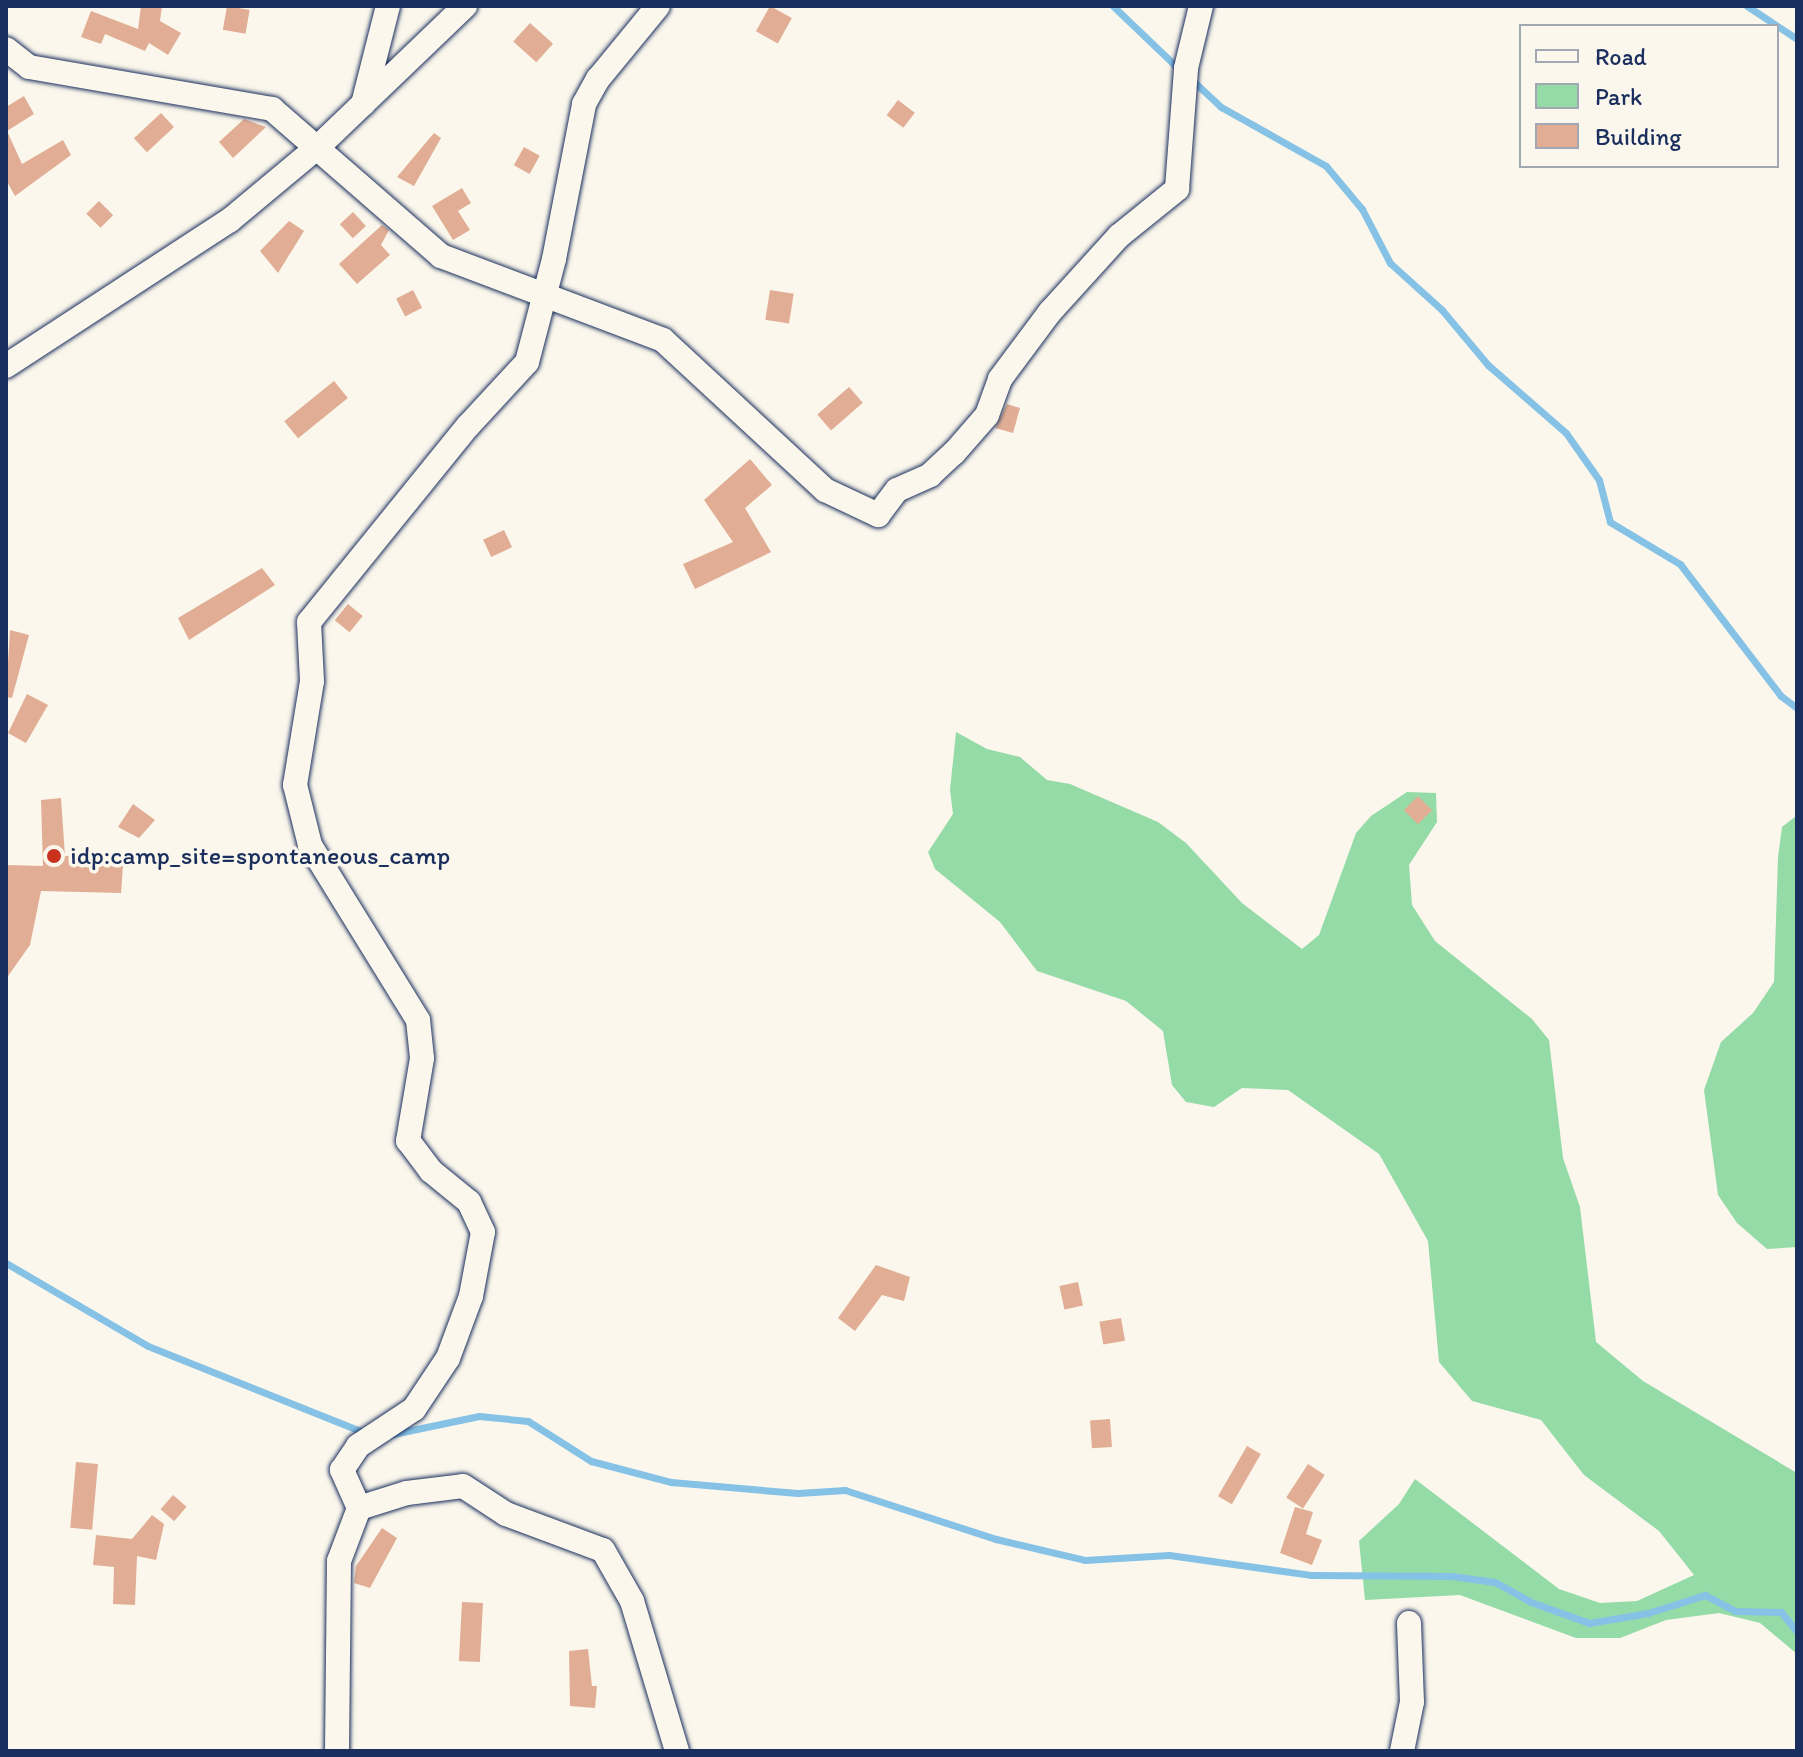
<!DOCTYPE html>
<html>
<head>
<meta charset="utf-8">
<style>
	body { margin:0 }
	#map { position:relative; width:1803px; height:1757px; overflow:hidden; background:#fbf7ec; font-family:Itim,sans-serif }
	div>[style] { position:absolute }
	[style*='--x'] { left:calc(var(--x)*1px); top:calc(var(--y)*1px); width:calc(var(--w)*1px); rotate:calc(var(--a)*1deg) }
	.green>* { inset:0; background:#95dba8 }
	.stream>* { height:7px; margin:-3.5px; padding:0 3.5px; transform-origin:3.5px; border-radius:3.5px; background:#86c2e6 }
	.building>* { inset:0; background:#e1ae95; transform-origin:0 0 }
	.roads { filter:drop-shadow(0 0 2px #1b2f5e) drop-shadow(0 0 2px #1b2f5e) }
	.minor>* { height:24px; margin:-12px; padding:0 12px; transform-origin:12px; border-radius:12px; background:#fbf7ec }
	.dots>* { width:22px; height:22px; translate:-50% -50%; box-sizing:border-box; border:4px solid #fbf7ec; border-radius:50% }
	span { translate:-50% -50%; white-space:nowrap; text-align:center; line-height:1.15; -webkit-text-stroke:7px #fbf7ec; paint-order:stroke }
	.poi-label { font-size:26px; color:#1b2f5e }
	.left { translate:0 -50%; text-align:left }
	.frame { position:absolute; inset:0; border:8px solid #1b2f5e; pointer-events:none }
	.legend { position:absolute; left:1519px; top:24px; width:260px; height:144px; box-sizing:border-box; background:#fbf7ec; border:2px solid #a1a7b3; margin:0; padding:10px 14px; list-style:none; font-size:24px; color:#1b2f5e }
	.legend li { display:flex; align-items:center; gap:16px; height:40px }
	.legend b { width:40px; border:2px solid #a1a7b3 }
</style>
</head>
<body>
<div id="map">
	<div class="green">
		<i style="clip-path:polygon(956px 732px,987px 749px,1020px 757px,1047px 780px,1070px 784px,1158px 822px,1186px 843px,1242px 903px,1302px 949px,1319px 935px,1356px 833px,1371px 816px,1407px 792px,1436px 793px,1437px 822px,1409px 865px,1412px 905px,1435px 941px,1532px 1019px,1549px 1040px,1563px 1158px,1580px 1207px,1596px 1342px,1643px 1381px,1797px 1473px,1797px 1654px,1760px 1623px,1719px 1613px,1666px 1620px,1620px 1638px,1576px 1638px,1460px 1595px,1365px 1600px,1359px 1541px,1399px 1504px,1415px 1479px,1559px 1589px,1600px 1603px,1637px 1601px,1694px 1575px,1659px 1531px,1584px 1475px,1541px 1420px,1472px 1401px,1439px 1362px,1428px 1241px,1379px 1154px,1288px 1090px,1242px 1088px,1214px 1107px,1186px 1102px,1172px 1085px,1163px 1031px,1126px 1001px,1037px 971px,1000px 922px,935px 869px,928px 852px,953px 814px,950px 790px)"></i>
		<i style="clip-path:polygon(1796px 816px,1797px 1247px,1767px 1249px,1737px 1223px,1718px 1195px,1704px 1090px,1721px 1042px,1753px 1013px,1774px 982px,1778px 857px,1782px 827px)"></i>
	</div>
	<div class="stream">
		<i style="--x:1113;--y:6;--w:94;--a:43.7"></i>
		<i style="--x:1747;--y:6;--w:60;--a:33.4"></i>
		<i style="--x:1191;--y:79;--w:41;--a:43"></i>
		<i style="--x:1221;--y:107;--w:120;--a:29.3"></i>
		<i style="--x:1326;--y:166;--w:56;--a:50.1"></i>
		<i style="--x:1362;--y:209;--w:61;--a:62.6"></i>
		<i style="--x:1390;--y:263;--w:70;--a:42.1"></i>
		<i style="--x:1442;--y:310;--w:72;--a:50.1"></i>
		<i style="--x:1488;--y:365;--w:103;--a:41.1"></i>
		<i style="--x:1566;--y:433;--w:57;--a:54.9"></i>
		<i style="--x:1599;--y:480;--w:43;--a:75.3"></i>
		<i style="--x:1610;--y:522;--w:82;--a:31"></i>
		<i style="--x:1680;--y:564;--w:166;--a:52.6"></i>
		<i style="--x:1781;--y:696;--w:20;--a:37"></i>
		<i style="--x:6;--y:1263;--w:164;--a:30.3"></i>
		<i style="--x:148;--y:1346;--w:237;--a:21.8"></i>
		<i style="--x:388;--y:1435;--w:93;--a:-11.8"></i>
		<i style="--x:479;--y:1416;--w:49;--a:5.8"></i>
		<i style="--x:528;--y:1421;--w:75;--a:32.4"></i>
		<i style="--x:591;--y:1461;--w:83;--a:14.7"></i>
		<i style="--x:671;--y:1482;--w:127;--a:5"></i>
		<i style="--x:798;--y:1493;--w:47;--a:-3.7"></i>
		<i style="--x:845;--y:1490;--w:159;--a:18"></i>
		<i style="--x:996;--y:1539;--w:91;--a:13.3"></i>
		<i style="--x:1085;--y:1560;--w:84;--a:-3.4"></i>
		<i style="--x:1169;--y:1555;--w:143;--a:8"></i>
		<i style="--x:1311;--y:1575;--w:141;--a:0.4"></i>
		<i style="--x:1452;--y:1576;--w:43;--a:7.9"></i>
		<i style="--x:1495;--y:1582;--w:41;--a:29.1"></i>
		<i style="--x:1531;--y:1602;--w:62;--a:19.9"></i>
		<i style="--x:1589;--y:1623;--w:60;--a:-9.6"></i>
		<i style="--x:1648;--y:1613;--w:60;--a:-17.5"></i>
		<i style="--x:1705;--y:1595;--w:34;--a:28"></i>
		<i style="--x:1735;--y:1611;--w:46;--a:1.2"></i>
		<i style="--x:1781;--y:1612;--w:26;--a:51"></i>
	</div>
	<div class="building">
		<i style="clip-path:polygon(141px 6px,162px 6px,160px 21px,181px 33px,168px 55px,149px 43px,145px 51px,105px 34px,101px 44px,81px 37px,91px 11px,138px 29px)"></i>
		<i style="left:227px;top:6px;width:23px;height:24px;rotate:10deg"></i>
		<i style="left:770px;top:6px;width:25px;height:29px;rotate:29deg"></i>
		<i style="left:530px;top:23px;width:31px;height:25px;rotate:42deg"></i>
		<i style="clip-path:polygon(24px 96px,34px 114px,7px 131px,22px 164px,63px 140px,71px 155px,15px 196px,6px 180px,6px 107px)"></i>
		<i style="left:898px;top:100px;width:21px;height:19px;rotate:37deg"></i>
		<i style="left:161px;top:113px;width:19px;height:37px;rotate:47deg"></i>
		<i style="clip-path:polygon(244px 119px,266px 127px,233px 158px,219px 142px)"></i>
		<i style="clip-path:polygon(434px 133px,441px 138px,414px 186px,397px 177px)"></i>
		<i style="left:524px;top:147px;width:18px;height:21px;rotate:29deg"></i>
		<i style="clip-path:polygon(462px 188px,471px 203px,458px 211px,470px 230px,453px 240px,432px 206px)"></i>
		<i style="left:99px;top:201px;width:20px;height:18px;rotate:45deg"></i>
		<i style="left:353px;top:212px;width:19px;height:18px;rotate:47deg"></i>
		<i style="clip-path:polygon(289px 221px,304px 231px,278px 273px,260px 251px)"></i>
		<i style="clip-path:polygon(382px 225px,389px 230px,381px 245px,390px 255px,357px 284px,339px 264px)"></i>
		<i style="left:413px;top:290px;width:20px;height:19px;rotate:63deg"></i>
		<i style="left:770px;top:290px;width:24px;height:30px;rotate:9deg"></i>
		<i style="left:334px;top:381px;width:22px;height:64px;rotate:51deg"></i>
		<i style="left:849px;top:387px;width:21px;height:42px;rotate:49deg"></i>
		<i style="clip-path:polygon(1007px 404px,1020px 408px,1013px 433px,995px 428px)"></i>
		<i style="clip-path:polygon(750px 459px,772px 485px,745px 508px,771px 552px,695px 589px,683px 564px,733px 542px,704px 500px)"></i>
		<i style="left:504px;top:530px;width:19px;height:23px;rotate:65deg"></i>
		<i style="clip-path:polygon(262px 568px,275px 585px,189px 640px,178px 618px)"></i>
		<i style="left:348px;top:604px;width:19px;height:21px;rotate:39deg"></i>
		<i style="clip-path:polygon(10px 630px,29px 635px,12px 698px,6px 697px)"></i>
		<i style="clip-path:polygon(27px 694px,48px 705px,26px 743px,8px 733px)"></i>
		<i style="left:1418px;top:796px;width:20px;height:20px;rotate:45deg"></i>
		<i style="clip-path:polygon(61px 798px,65px 856px,95px 854px,96px 864px,123px 866px,121px 893px,41px 891px,30px 945px,6px 979px,6px 865px,43px 866px,41px 800px)"></i>
		<i style="clip-path:polygon(133px 804px,155px 820px,139px 838px,118px 827px)"></i>
		<i style="clip-path:polygon(876px 1265px,910px 1277px,904px 1301px,882px 1295px,855px 1331px,838px 1318px)"></i>
		<i style="left:1078px;top:1282px;width:24px;height:19px;rotate:78deg"></i>
		<i style="left:1121px;top:1318px;width:23px;height:22px;rotate:80deg"></i>
		<i style="left:1110px;top:1419px;width:28px;height:20px;rotate:86deg"></i>
		<i style="left:1247px;top:1446px;width:16px;height:58px;rotate:30deg"></i>
		<i style="left:76px;top:1462px;width:22px;height:66px;rotate:5deg"></i>
		<i style="left:1308px;top:1464px;width:20px;height:40px;rotate:33deg"></i>
		<i style="left:173px;top:1495px;width:18px;height:19px;rotate:41deg"></i>
		<i style="clip-path:polygon(1295px 1507px,1313px 1512px,1306px 1534px,1322px 1540px,1312px 1565px,1280px 1553px)"></i>
		<i style="clip-path:polygon(152px 1515px,164px 1524px,156px 1560px,137px 1556px,135px 1605px,113px 1604px,114px 1567px,93px 1565px,96px 1535px,132px 1539px)"></i>
		<i style="clip-path:polygon(382px 1528px,397px 1538px,370px 1588px,354px 1583px,356px 1566px)"></i>
		<i style="left:462px;top:1602px;width:21px;height:59px;rotate:3deg"></i>
		<i style="clip-path:polygon(588px 1649px,592px 1686px,597px 1686px,595px 1708px,570px 1706px,569px 1651px)"></i>
	</div>
	<div class="roads">
		<div class="minor">
			<i style="--x:6;--y:49;--w:29;--a:38"></i>
			<i style="--x:29;--y:67;--w:247;--a:9.8"></i>
			<i style="--x:272;--y:109;--w:224;--a:41"></i>
			<i style="--x:441;--y:256;--w:237;--a:20.7"></i>
			<i style="--x:663;--y:340;--w:221;--a:42.8"></i>
			<i style="--x:825;--y:490;--w:59;--a:25.3"></i>
			<i style="--x:878;--y:515;--w:31;--a:-53"></i>
			<i style="--x:897;--y:490;--w:36;--a:-24"></i>
			<i style="--x:930;--y:475;--w:33;--a:-43"></i>
			<i style="--x:954;--y:453;--w:50;--a:-49"></i>
			<i style="--x:987;--y:415;--w:38;--a:-70"></i>
			<i style="--x:1000;--y:379;--w:84;--a:-53.3"></i>
			<i style="--x:1050;--y:312;--w:103;--a:-47.8"></i>
			<i style="--x:1119;--y:236;--w:75;--a:-39"></i>
			<i style="--x:1177;--y:189;--w:121;--a:-85.7"></i>
			<i style="--x:1186;--y:68;--w:64;--a:-76.4"></i>
			<i style="--x:363;--y:104;--w:101;--a:-75.7"></i>
			<i style="--x:6;--y:366;--w:267;--a:-33.1"></i>
			<i style="--x:230;--y:220;--w:117;--a:-39.8"></i>
			<i style="--x:320;--y:145;--w:201;--a:-43.8"></i>
			<i style="--x:359;--y:1508;--w:42;--a:-114.1"></i>
			<i style="--x:342;--y:1470;--w:29;--a:-56"></i>
			<i style="--x:358;--y:1446;--w:67;--a:-33.5"></i>
			<i style="--x:414;--y:1409;--w:61;--a:-56.3"></i>
			<i style="--x:448;--y:1358;--w:66;--a:-69.6"></i>
			<i style="--x:471;--y:1296;--w:65;--a:-79.4"></i>
			<i style="--x:483;--y:1232;--w:33;--a:-115"></i>
			<i style="--x:469;--y:1202;--w:49;--a:-140.8"></i>
			<i style="--x:431;--y:1171;--w:38;--a:-127"></i>
			<i style="--x:408;--y:1141;--w:84;--a:-80.4"></i>
			<i style="--x:422;--y:1058;--w:38;--a:-96"></i>
			<i style="--x:418;--y:1020;--w:206;--a:-121.7"></i>
			<i style="--x:310;--y:845;--w:62;--a:-104"></i>
			<i style="--x:295;--y:785;--w:105;--a:-80.7"></i>
			<i style="--x:312;--y:681;--w:59;--a:-92.9"></i>
			<i style="--x:309;--y:622;--w:252;--a:-51"></i>
			<i style="--x:468;--y:426;--w:87;--a:-47.3"></i>
			<i style="--x:527;--y:362;--w:106;--a:-75.3"></i>
			<i style="--x:554;--y:259;--w:158;--a:-79"></i>
			<i style="--x:584;--y:104;--w:29;--a:-61"></i>
			<i style="--x:598;--y:79;--w:94;--a:-50.6"></i>
			<i style="--x:337;--y:1751;--w:190;--a:-89.4"></i>
			<i style="--x:339;--y:1561;--w:57;--a:-69.3"></i>
			<i style="--x:359;--y:1508;--w:50;--a:-17.4"></i>
			<i style="--x:407;--y:1493;--w:56;--a:-7.1"></i>
			<i style="--x:463;--y:1486;--w:51;--a:33.1"></i>
			<i style="--x:506;--y:1514;--w:103;--a:20.4"></i>
			<i style="--x:603;--y:1550;--w:59;--a:60.4"></i>
			<i style="--x:632;--y:1601;--w:157;--a:73.3"></i>
			<i style="--x:1402;--y:1751;--w:50;--a:-78.5"></i>
			<i style="--x:1412;--y:1702;--w:79;--a:-92.2"></i>
		</div>
	</div>
	<div class="dots">
		<i style="left:54px;top:856px;background:#c8321e"></i>
	</div>
	<div class="poi-label">
		<span class="left" style="left:70px;top:856px">idp:camp_site=spontaneous_camp</span>
	</div>
	<div class="frame"></div>
	<ul class="legend">
	<li><b style="height:10px;background:#fbf7ec"></b>Road</li>
	<li><b style="height:22px;background:#95dba8"></b>Park</li>
	<li><b style="height:22px;background:#e1ae95"></b>Building</li>
	</ul>
</div>
</body>
</html>
